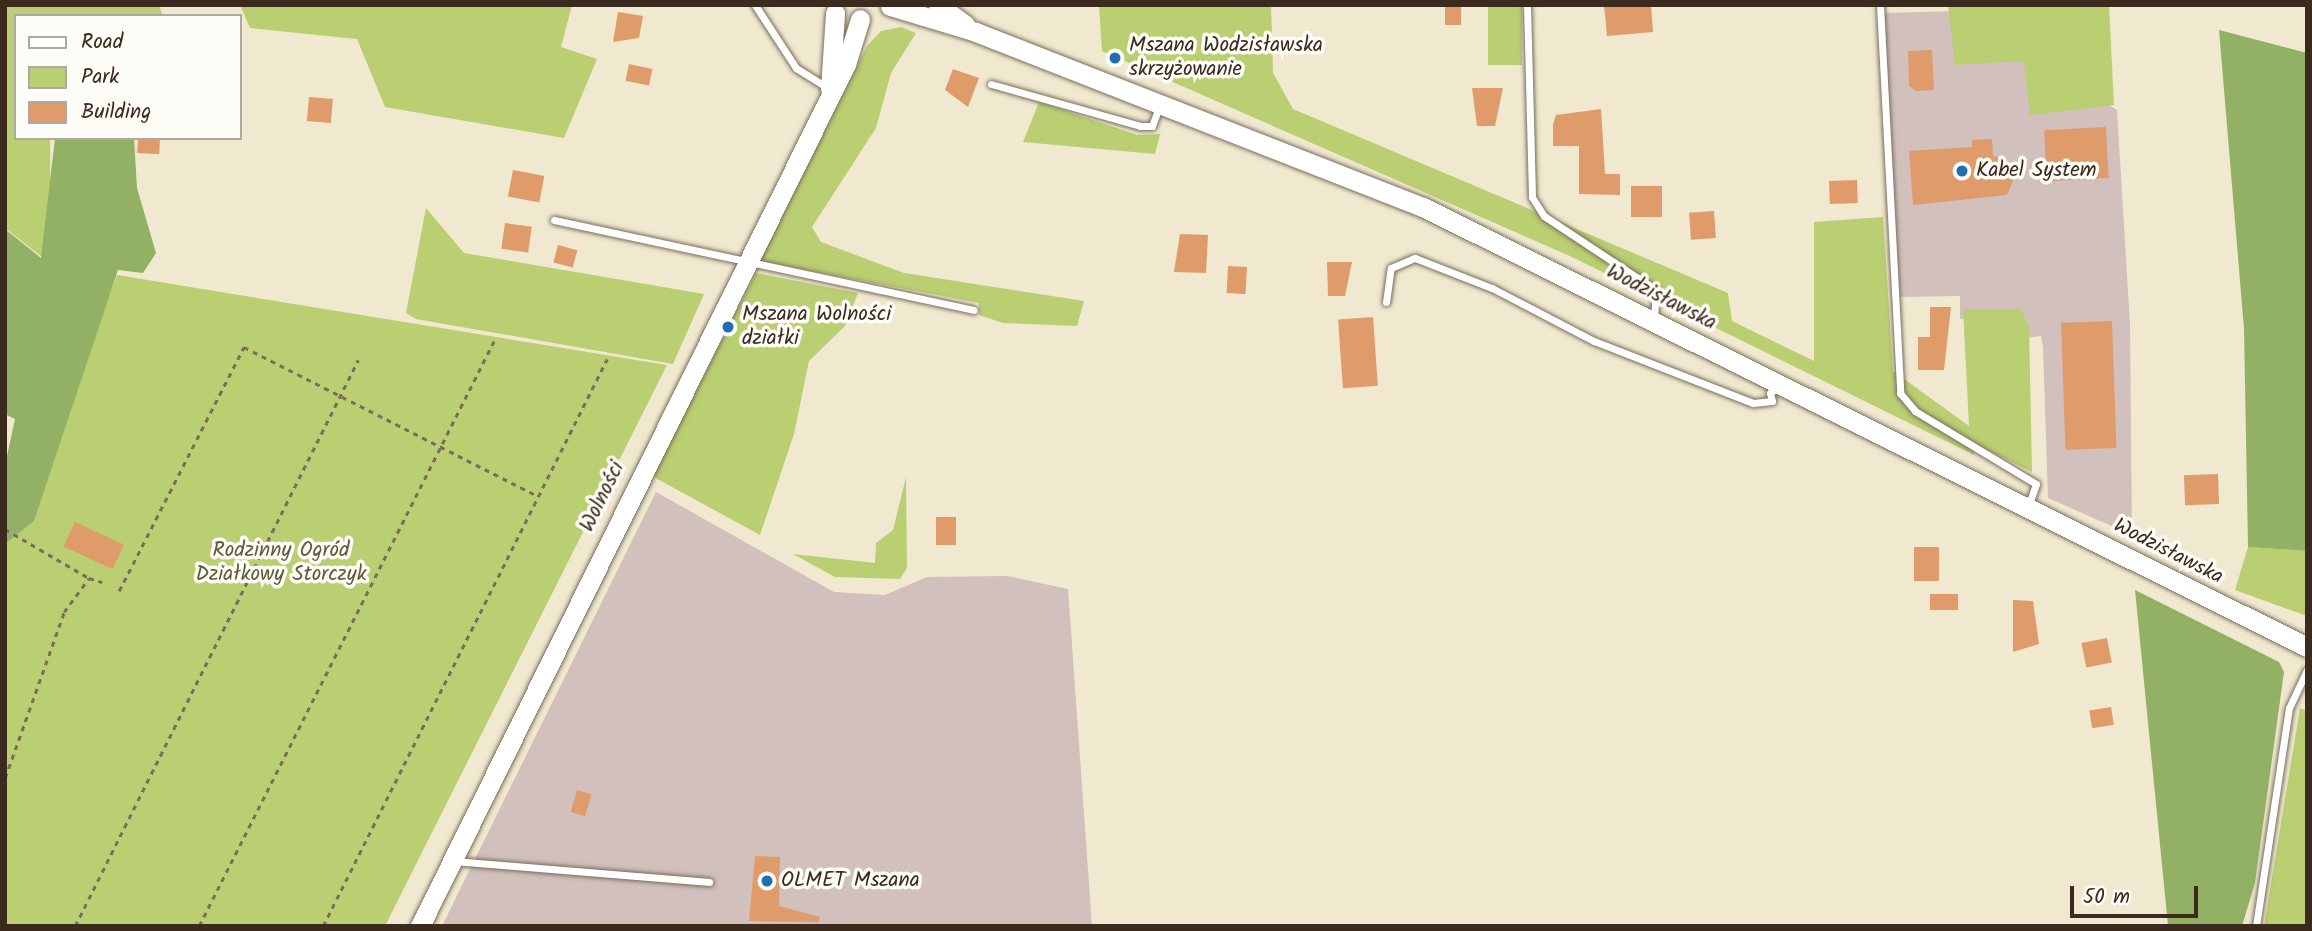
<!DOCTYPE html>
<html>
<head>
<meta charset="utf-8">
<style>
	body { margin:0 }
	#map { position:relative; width:2312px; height:931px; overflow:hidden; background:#f0e9d0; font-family:Kalam,sans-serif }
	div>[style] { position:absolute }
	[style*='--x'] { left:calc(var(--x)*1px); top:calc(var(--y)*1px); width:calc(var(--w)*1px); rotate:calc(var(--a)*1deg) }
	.industrial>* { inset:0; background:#d1c0bc }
	.green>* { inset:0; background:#bace72; transform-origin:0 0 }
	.forest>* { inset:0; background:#93b164 }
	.building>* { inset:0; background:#e09b6a; transform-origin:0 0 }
	.path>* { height:2.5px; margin-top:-1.25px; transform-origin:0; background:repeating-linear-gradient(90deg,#7a6d5c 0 5px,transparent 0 10px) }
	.roads { filter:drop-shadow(0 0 2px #7a6d5c) drop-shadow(0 0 2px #7a6d5c) }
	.service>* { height:7px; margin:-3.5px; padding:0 3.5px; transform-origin:3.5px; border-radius:3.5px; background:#fff }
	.secondary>* { height:19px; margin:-9.5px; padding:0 9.5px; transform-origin:9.5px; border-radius:9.5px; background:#fff }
	.dots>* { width:19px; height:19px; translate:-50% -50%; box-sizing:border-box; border:4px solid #fdfcf7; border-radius:50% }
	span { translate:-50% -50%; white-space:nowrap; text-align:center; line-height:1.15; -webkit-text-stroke:7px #fdfcf7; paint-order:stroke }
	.poi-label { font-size:21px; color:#3b2a1e }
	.left { translate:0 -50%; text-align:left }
	.street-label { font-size:21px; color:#3b2a1e }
	.park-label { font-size:21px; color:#615b37 }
	.frame { position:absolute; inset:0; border:7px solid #3b2a1e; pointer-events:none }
	.legend { position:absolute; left:14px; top:14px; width:228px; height:126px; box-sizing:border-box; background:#fdfcf7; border:2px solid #afa8a0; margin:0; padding:9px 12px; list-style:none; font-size:21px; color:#3b2a1e }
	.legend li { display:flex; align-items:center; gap:14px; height:35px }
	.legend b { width:35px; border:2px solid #afa8a0 }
	.scale { position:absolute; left:2070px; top:886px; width:128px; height:32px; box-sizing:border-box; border:4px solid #3b2a1e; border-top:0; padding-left:9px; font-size:21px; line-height:24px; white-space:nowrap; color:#3b2a1e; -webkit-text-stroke:5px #fdfcf7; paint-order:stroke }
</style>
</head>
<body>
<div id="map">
	<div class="industrial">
		<i style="clip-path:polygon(1958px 11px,2117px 110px,2130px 324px,2132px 535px,2048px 498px,2043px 347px,2041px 336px,2025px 338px,2020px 314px,1960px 319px,1960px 296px,1900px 297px,1884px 13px)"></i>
		<i style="clip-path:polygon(656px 492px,834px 592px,885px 595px,927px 577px,1007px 576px,1068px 589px,1092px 926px,442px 926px)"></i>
	</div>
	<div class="green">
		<i style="clip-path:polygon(5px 5px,159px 5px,163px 16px,16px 16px,16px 138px,50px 138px,51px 264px,5px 228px)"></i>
		<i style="clip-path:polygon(240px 5px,572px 5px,561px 47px,597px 59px,564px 138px,385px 107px,357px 39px,250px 28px)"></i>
		<i style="clip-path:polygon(1099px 5px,1271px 5px,1273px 73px,1293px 109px,1728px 293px,1732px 321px,1814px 361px,1814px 222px,1883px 217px,1893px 371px,1969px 426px,1963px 309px,2021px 309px,2029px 327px,2032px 472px,1975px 444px,1974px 455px,1572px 257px,1102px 51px)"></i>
		<i style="left:1488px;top:5px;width:34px;height:60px"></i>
		<i style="clip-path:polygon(1948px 5px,2109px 5px,2114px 105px,2030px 115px,2024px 61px,1955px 65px)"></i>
		<i style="clip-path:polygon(901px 27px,916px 33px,891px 73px,876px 128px,812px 227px,821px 242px,904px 273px,1084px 301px,1077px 326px,1003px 323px,979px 315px,979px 303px,760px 261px,867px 46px,881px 31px)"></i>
		<i style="clip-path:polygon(1039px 102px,1137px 135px,1160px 134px,1155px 154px,1023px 142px)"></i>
		<i style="clip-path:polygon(426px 208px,464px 253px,704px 294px,673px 364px,416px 319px,406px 313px)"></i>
		<i style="clip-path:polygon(756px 273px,858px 293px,845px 326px,809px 361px,794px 434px,760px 535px,652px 476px)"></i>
		<i style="clip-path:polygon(117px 275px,667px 365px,385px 926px,5px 926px,5px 537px,17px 534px)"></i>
		<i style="clip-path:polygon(906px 477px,907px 568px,900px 579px,835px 577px,793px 554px,875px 563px,876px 543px,893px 530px)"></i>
		<i style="clip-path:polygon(2248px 547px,2307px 551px,2307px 616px,2235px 590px)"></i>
		<i style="clip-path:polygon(2300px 708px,2307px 711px,2307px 926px,2264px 926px)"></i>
	</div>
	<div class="forest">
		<i style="clip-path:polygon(2219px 30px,2307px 53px,2307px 551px,2248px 547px,2244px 329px)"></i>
		<i style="clip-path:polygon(55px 138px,134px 138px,137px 188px,156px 253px,143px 273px,118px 270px,34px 521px,5px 544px,5px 465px,15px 419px,5px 414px,5px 229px,41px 258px)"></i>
		<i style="clip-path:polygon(2135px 590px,2279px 662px,2284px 672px,2255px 883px,2242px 926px,2168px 926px)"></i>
	</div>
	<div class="building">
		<i style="clip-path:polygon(1604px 5px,1651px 5px,1653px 32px,1607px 36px)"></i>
		<i style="left:1445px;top:6px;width:16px;height:19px"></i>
		<i style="clip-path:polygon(618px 12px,643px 16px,639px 38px,613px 42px)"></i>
		<i style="clip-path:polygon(1932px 50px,1934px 90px,1916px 91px,1909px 86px,1908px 51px)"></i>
		<i style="left:629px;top:64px;width:24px;height:17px;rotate:12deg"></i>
		<i style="clip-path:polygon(953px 69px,979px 78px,968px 107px,945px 90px)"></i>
		<i style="clip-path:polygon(1472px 88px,1503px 88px,1495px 126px,1477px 126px)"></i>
		<i style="left:309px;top:97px;width:24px;height:24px;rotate:5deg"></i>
		<i style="clip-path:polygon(1601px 109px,1605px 174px,1620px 174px,1620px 195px,1579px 194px,1579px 146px,1553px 146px,1553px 124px,1556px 115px)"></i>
		<i style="left:2106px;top:127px;width:51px;height:62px;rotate:87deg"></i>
		<i style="left:138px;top:138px;width:22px;height:15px;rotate:3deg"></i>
		<i style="clip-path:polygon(1992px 139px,1993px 156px,2004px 158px,2015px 176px,2007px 195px,1913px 205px,1909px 151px,1972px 147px,1972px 140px)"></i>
		<i style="left:513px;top:170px;width:32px;height:27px;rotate:11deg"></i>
		<i style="left:1857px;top:180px;width:23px;height:28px;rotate:88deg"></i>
		<i style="left:1631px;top:186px;width:31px;height:31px"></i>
		<i style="left:1714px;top:211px;width:27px;height:25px;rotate:86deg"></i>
		<i style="left:505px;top:223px;width:27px;height:26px;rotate:8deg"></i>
		<i style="clip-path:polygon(1180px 234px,1208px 235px,1206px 273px,1174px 272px)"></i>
		<i style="left:558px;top:245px;width:20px;height:18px;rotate:15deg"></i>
		<i style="clip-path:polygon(1327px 262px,1352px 262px,1345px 296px,1328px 296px)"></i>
		<i style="left:1228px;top:266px;width:19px;height:27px;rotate:3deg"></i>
		<i style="clip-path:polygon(1930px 307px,1951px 307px,1944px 370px,1918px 370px,1918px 337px,1930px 337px)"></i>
		<i style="left:1373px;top:317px;width:69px;height:35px;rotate:86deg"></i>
		<i style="left:2112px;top:321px;width:127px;height:51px;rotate:88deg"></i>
		<i style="left:2218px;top:474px;width:30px;height:34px;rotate:88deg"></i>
		<i style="left:936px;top:517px;width:20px;height:28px"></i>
		<i style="left:75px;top:522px;width:54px;height:27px;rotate:25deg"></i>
		<i style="left:1914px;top:547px;width:25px;height:34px"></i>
		<i style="left:1930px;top:594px;width:28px;height:16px"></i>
		<i style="clip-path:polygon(2013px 600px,2033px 601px,2039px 644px,2013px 652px)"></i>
		<i style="left:2107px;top:638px;width:25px;height:26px;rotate:79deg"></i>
		<i style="left:2111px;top:707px;width:18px;height:22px;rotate:81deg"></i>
		<i style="left:577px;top:790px;width:15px;height:23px;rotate:16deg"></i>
		<i style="clip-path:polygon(755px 856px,780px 857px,779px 906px,820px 917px,819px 922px,749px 921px)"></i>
	</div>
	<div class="path">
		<i style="--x:5;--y:529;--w:97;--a:30.3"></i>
		<i style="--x:119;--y:591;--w:274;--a:-62.9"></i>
		<i style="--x:244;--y:347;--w:330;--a:26.9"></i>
		<i style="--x:5;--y:778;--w:176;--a:-70.4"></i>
		<i style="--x:64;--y:612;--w:42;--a:-53.7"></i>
		<i style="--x:89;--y:578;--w:14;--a:17"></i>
		<i style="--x:75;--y:926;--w:633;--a:-63.43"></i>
		<i style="--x:199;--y:926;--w:655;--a:-63.24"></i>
		<i style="--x:323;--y:926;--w:634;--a:-63.39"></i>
	</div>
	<div class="roads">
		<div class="service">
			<i style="--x:755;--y:5;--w:75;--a:56.9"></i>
			<i style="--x:796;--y:68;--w:39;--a:32"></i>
			<i style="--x:1527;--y:5;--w:192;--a:88.5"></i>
			<i style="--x:1532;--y:197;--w:22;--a:58"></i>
			<i style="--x:1544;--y:216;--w:134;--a:33.5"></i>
			<i style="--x:1656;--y:290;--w:29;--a:94"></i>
			<i style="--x:1880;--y:5;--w:389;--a:87"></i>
			<i style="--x:1900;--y:393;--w:23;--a:50"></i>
			<i style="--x:1915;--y:411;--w:141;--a:31.1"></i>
			<i style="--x:2036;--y:484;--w:24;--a:109"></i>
			<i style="--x:991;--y:84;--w:155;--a:15.7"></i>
			<i style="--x:1140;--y:126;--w:12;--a:0"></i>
			<i style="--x:1152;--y:126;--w:20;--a:-70"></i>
			<i style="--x:554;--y:220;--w:429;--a:12.1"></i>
			<i style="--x:1386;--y:302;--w:34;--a:-82"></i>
			<i style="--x:1391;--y:268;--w:26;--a:-23"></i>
			<i style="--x:1415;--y:258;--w:83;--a:21.3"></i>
			<i style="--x:1492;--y:288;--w:115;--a:27.5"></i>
			<i style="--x:1594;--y:341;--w:171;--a:21.3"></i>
			<i style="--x:1753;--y:403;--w:19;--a:-6"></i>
			<i style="--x:1772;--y:401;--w:8;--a:-104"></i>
			<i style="--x:1770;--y:393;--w:10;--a:-37"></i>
			<i style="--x:454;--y:861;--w:256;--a:4.7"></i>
			<i style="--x:2256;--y:926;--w:220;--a:-81.4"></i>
			<i style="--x:2289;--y:708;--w:42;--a:-64.7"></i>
		</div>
		<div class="secondary">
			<i style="--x:938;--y:5;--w:34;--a:36"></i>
			<i style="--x:890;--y:6;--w:90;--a:16.8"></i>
			<i style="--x:976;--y:32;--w:480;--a:21.4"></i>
			<i style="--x:1423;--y:207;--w:987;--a:26.46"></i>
			<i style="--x:830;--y:89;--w:76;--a:-86.2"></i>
			<i style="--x:420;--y:926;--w:962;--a:-63.7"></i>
			<i style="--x:846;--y:64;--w:47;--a:-72.7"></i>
		</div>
	</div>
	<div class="dots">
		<i style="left:1115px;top:58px;background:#1f6fb2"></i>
		<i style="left:1962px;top:171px;background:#1f6fb2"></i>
		<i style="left:728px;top:327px;background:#1f6fb2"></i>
		<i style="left:767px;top:881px;background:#1f6fb2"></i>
	</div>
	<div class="poi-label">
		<span class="left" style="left:1129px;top:58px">Mszana Wodzisławska<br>skrzyżowanie</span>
		<span class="left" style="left:1976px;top:171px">Kabel System</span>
		<span class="left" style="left:742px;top:327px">Mszana Wolności<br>działki</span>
		<span class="left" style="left:781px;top:881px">OLMET Mszana</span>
	</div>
	<div class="street-label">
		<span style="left:1661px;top:298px;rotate:27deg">Wodzisławska</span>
		<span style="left:603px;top:497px;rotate:-64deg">Wolności</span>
		<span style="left:2168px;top:552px;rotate:27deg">Wodzisławska</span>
	</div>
	<div class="park-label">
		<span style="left:281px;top:563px">Rodzinny Ogród<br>Działkowy Storczyk</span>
	</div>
	<div class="frame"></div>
	<ul class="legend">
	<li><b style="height:9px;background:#fff"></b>Road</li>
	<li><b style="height:19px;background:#bace72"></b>Park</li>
	<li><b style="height:19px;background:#e09b6a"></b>Building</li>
	</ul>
	<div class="scale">50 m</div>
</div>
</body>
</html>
